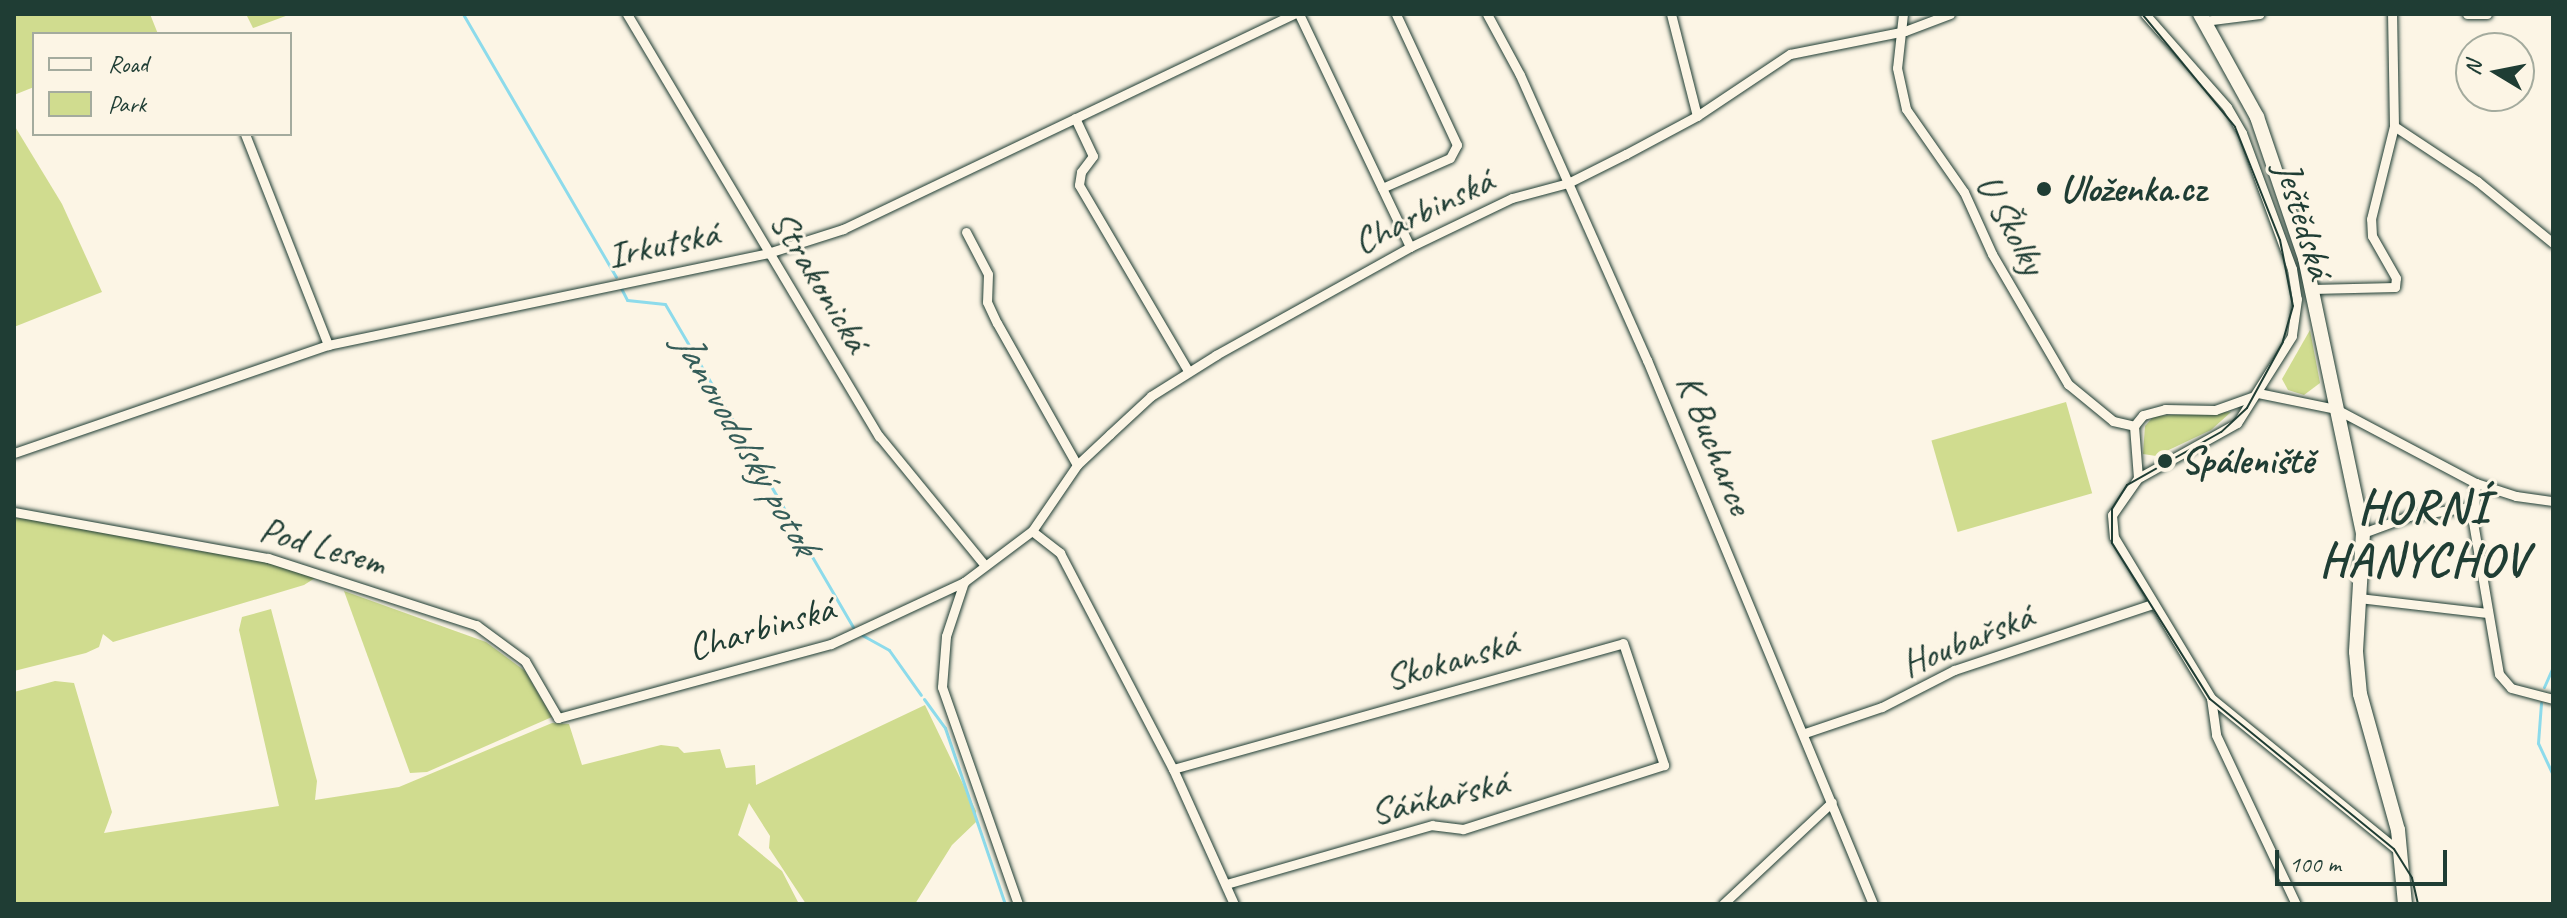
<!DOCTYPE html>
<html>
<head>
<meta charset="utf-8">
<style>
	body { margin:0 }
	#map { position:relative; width:2567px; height:918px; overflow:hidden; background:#fcf5e5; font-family:Caveat,sans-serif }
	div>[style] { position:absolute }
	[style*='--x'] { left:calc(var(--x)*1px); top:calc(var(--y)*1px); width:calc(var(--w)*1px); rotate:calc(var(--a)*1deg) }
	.green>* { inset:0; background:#d0dc8f; transform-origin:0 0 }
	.stream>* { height:3px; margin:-1.5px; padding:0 1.5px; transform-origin:1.5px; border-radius:1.5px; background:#8ddbeb }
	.roads { filter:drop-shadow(0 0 2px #1f3d34) drop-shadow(0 0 2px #1f3d34) }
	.street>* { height:9px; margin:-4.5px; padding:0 4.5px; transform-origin:4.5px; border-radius:4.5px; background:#fcf5e5 }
	.secondary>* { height:14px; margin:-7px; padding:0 7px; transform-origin:7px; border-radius:7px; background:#fcf5e5 }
	.tram>* { height:2px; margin:-1px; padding:0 1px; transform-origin:1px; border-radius:1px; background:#1f3d34 }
	.dots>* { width:22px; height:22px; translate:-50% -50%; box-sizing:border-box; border:4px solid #fcf5e5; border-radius:50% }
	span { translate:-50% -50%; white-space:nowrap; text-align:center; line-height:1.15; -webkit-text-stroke:6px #fcf5e5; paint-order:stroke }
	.poi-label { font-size:38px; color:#1f3d34; font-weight:700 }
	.left { translate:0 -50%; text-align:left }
	.street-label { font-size:38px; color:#1f3d34 }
	.water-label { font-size:40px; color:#355d59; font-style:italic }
	.district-label { font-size:46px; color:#1f3d34; font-weight:700; letter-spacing:2px }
	.frame { position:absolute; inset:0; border:16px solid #1f3d34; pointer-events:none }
	.legend { position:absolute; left:32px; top:32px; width:260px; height:104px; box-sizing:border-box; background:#fcf5e5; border:2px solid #a4ab9e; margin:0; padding:10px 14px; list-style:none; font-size:24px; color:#1f3d34 }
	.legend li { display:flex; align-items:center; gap:16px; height:40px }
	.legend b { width:40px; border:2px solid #a4ab9e }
	.north { position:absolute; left:2455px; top:32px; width:80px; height:80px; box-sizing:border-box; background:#fcf5e5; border:2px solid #a4ab9e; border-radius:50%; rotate:280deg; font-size:22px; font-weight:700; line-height:32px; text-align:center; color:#1f3d34 }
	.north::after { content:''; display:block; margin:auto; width:28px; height:36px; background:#1f3d34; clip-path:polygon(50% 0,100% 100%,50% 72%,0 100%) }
	.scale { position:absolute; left:2275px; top:850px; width:172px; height:36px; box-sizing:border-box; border:4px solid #1f3d34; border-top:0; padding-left:10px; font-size:24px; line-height:28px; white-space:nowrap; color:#1f3d34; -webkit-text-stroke:6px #fcf5e5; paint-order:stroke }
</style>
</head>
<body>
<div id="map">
	<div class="green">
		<i style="clip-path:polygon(14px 14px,150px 14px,158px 34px,34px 34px,34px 87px,14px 95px)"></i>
		<i style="clip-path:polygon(246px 14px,291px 14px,253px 28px)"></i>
		<i style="clip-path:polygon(14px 125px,62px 204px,102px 292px,14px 327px)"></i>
		<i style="clip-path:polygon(2310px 330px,2320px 383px,2304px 395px,2288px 390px,2282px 379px)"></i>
		<i style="left:2066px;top:402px;width:95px;height:140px;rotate:74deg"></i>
		<i style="clip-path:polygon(2231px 412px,2211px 430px,2156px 456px,2143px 454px,2145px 426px,2154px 416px)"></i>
		<i style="clip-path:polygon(14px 518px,77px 521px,177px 548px,262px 559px,315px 578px,304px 585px,113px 642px,103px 634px,99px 647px,86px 653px,14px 671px)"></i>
		<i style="clip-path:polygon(344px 591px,486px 642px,525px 671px,552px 717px,427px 772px,410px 773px)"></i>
		<i style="clip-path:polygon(271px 609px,317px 781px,315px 800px,399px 787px,552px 723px,569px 724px,582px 765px,661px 745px,678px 747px,684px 753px,720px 749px,726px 768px,755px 765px,756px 785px,925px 705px,976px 811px,976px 822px,952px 845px,915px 904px,806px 904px,769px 848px,770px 836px,749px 803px,738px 835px,782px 871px,799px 904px,14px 904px,14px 692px,55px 681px,74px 683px,112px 812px,104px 833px,279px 806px,239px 630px,242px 617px)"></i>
	</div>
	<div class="stream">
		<i style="--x:463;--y:14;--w:304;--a:59.8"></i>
		<i style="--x:621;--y:288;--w:13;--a:63"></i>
		<i style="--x:627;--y:300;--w:38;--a:6"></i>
		<i style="--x:665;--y:304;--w:374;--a:59.8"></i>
		<i style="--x:862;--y:635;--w:31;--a:29"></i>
		<i style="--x:889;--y:650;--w:55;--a:54.6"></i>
		<i style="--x:2544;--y:687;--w:22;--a:-66"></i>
		<i style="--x:924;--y:699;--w:36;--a:54"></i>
		<i style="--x:945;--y:728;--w:186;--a:71.2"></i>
		<i style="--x:2541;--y:703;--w:40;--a:94.3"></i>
		<i style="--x:2538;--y:743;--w:35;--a:65"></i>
	</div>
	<div class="roads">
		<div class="street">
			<i style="--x:627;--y:14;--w:492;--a:59.2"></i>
			<i style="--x:879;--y:436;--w:164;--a:50.7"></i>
			<i style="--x:1299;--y:14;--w:258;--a:64.5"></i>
			<i style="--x:1487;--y:14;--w:69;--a:61.6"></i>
			<i style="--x:1520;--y:75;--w:312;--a:66"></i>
			<i style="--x:1647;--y:360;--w:589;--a:67.44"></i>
			<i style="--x:1671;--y:14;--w:105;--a:75.7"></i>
			<i style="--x:1903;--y:14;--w:54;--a:96.3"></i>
			<i style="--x:1897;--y:68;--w:42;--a:77.6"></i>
			<i style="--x:1906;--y:109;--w:101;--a:55.1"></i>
			<i style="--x:1964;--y:192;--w:68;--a:65.7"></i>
			<i style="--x:1992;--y:254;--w:151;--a:59.7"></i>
			<i style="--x:2068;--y:384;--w:58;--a:39.4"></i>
			<i style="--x:2113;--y:421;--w:22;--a:13"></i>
			<i style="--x:2145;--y:14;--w:124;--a:48.6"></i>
			<i style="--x:2227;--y:107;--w:30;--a:60"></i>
			<i style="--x:2242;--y:133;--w:145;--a:69.8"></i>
			<i style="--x:2292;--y:269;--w:30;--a:81"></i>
			<i style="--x:2297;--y:299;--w:37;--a:98"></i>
			<i style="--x:2292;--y:336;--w:103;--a:122.3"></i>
			<i style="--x:2237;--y:423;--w:113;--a:150.9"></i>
			<i style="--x:2138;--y:478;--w:45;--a:125.1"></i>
			<i style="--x:2112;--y:515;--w:22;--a:85"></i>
			<i style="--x:2114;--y:537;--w:188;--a:58.9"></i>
			<i style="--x:2211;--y:698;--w:245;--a:39.2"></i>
			<i style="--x:2467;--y:14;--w:20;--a:0"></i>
			<i style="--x:2204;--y:21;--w:56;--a:-7.1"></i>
			<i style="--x:1075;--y:118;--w:42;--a:64.7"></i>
			<i style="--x:1093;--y:156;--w:20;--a:127"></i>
			<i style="--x:1081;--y:172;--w:13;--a:99"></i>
			<i style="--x:1079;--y:185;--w:216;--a:59.6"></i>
			<i style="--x:2394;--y:126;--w:100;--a:33.5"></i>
			<i style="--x:2477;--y:181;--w:98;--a:39.2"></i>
			<i style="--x:245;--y:134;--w:227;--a:68.5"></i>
			<i style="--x:1382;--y:188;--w:74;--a:-23.8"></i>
			<i style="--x:1450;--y:158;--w:15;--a:-62"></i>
			<i style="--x:1457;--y:145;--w:145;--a:-115"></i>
			<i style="--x:966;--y:232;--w:47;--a:62.4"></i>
			<i style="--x:988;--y:274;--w:28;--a:92"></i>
			<i style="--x:987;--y:302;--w:23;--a:65"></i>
			<i style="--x:997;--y:323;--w:163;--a:60.6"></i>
			<i style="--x:2312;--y:289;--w:83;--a:-1.4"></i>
			<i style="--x:2395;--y:287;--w:9;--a:-84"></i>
			<i style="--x:2396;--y:278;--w:48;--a:-119.7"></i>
			<i style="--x:2372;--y:236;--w:17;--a:-93"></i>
			<i style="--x:2371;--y:219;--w:96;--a:-76.1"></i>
			<i style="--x:2394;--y:126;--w:112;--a:-91"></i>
			<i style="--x:2258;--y:393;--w:80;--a:11.6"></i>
			<i style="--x:2336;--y:409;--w:158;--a:27.9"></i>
			<i style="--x:2476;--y:483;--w:42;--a:18"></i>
			<i style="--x:2516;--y:496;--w:37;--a:8"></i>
			<i style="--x:14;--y:453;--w:332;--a:-19"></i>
			<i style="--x:328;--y:345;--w:450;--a:-11.8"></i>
			<i style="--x:768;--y:253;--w:79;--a:-17.7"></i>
			<i style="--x:843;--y:229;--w:500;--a:-25.5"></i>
			<i style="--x:2138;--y:478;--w:52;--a:-94.4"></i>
			<i style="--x:2134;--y:426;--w:14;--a:-51"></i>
			<i style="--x:2143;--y:415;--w:23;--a:-15"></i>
			<i style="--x:2165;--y:409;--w:50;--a:1.1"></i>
			<i style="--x:2215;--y:410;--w:41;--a:-19.7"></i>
			<i style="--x:2476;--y:483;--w:39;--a:94"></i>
			<i style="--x:2473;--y:522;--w:154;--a:80.3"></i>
			<i style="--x:2499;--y:674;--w:18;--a:49"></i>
			<i style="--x:2511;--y:688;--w:43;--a:14.7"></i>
			<i style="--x:14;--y:512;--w:258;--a:10.3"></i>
			<i style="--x:268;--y:558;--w:219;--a:17.9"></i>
			<i style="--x:476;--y:625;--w:61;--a:36.3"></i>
			<i style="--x:525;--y:661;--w:66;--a:59.9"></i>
			<i style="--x:558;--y:718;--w:283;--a:-15.2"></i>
			<i style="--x:831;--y:644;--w:147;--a:-25"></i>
			<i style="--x:1032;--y:531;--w:36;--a:38"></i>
			<i style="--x:1060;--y:553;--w:244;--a:62.4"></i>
			<i style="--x:1173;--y:769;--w:148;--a:65.7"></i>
			<i style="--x:2363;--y:533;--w:49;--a:-20.3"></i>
			<i style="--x:2409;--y:516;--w:63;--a:-8.3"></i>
			<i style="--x:2359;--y:598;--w:129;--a:6.7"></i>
			<i style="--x:2211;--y:698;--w:37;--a:82"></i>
			<i style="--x:2216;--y:735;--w:187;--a:64.7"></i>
			<i style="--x:1805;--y:733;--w:81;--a:-18.7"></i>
			<i style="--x:1882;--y:707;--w:81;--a:-27.2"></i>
			<i style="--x:1954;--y:670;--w:209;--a:-18.4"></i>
			<i style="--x:1173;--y:769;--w:467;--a:-15.6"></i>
			<i style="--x:1623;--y:643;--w:129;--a:71.4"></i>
			<i style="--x:1664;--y:765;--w:211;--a:162.3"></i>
			<i style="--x:1463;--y:829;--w:31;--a:-173"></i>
			<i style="--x:1432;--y:825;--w:214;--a:164"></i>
			<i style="--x:1018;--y:904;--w:230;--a:-109.3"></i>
			<i style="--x:942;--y:687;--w:51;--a:-85.5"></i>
			<i style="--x:946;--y:636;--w:57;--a:-71.6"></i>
			<i style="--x:964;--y:582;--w:85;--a:-36.9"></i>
			<i style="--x:1032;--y:531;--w:80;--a:-55.7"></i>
			<i style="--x:1077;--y:465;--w:45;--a:-43.2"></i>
			<i style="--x:1110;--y:434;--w:56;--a:-42.8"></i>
			<i style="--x:1151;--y:396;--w:77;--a:-32.2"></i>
			<i style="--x:1216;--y:355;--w:222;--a:-29.1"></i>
			<i style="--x:1410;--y:247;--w:113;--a:-25.7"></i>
			<i style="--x:1512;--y:198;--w:58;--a:-15"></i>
			<i style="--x:1568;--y:183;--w:65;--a:-26.6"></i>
			<i style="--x:1626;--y:154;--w:81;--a:-28.2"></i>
			<i style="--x:1697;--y:116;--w:112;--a:-33.7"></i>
			<i style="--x:1790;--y:54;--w:117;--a:-11.3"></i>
			<i style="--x:1905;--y:31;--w:48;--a:-20.7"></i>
			<i style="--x:1723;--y:904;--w:149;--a:-43.1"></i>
		</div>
		<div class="secondary">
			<i style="--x:2200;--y:14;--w:118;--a:61"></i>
			<i style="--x:2257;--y:117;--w:149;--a:71.2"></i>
			<i style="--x:2305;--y:258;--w:281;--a:78.1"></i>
			<i style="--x:2363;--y:533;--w:119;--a:93.4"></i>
			<i style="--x:2356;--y:652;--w:42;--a:84.6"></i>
			<i style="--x:2360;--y:694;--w:141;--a:74.4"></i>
			<i style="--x:2398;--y:830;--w:74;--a:84.6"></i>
		</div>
	</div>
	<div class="tram">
		<i style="--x:2142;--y:14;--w:146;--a:50.5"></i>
		<i style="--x:2235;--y:127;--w:122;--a:68.3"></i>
		<i style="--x:2280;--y:240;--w:67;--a:78.9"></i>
		<i style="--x:2293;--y:306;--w:37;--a:106"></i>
		<i style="--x:2283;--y:342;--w:75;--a:118.6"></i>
		<i style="--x:2247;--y:408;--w:35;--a:137"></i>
		<i style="--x:2221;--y:432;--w:108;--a:150.6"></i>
		<i style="--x:2127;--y:485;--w:28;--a:122"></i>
		<i style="--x:2112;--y:509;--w:34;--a:90"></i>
		<i style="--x:2112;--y:543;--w:184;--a:57.9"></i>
		<i style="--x:2210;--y:699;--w:237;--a:39.2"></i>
		<i style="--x:2394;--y:849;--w:34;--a:58"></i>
		<i style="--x:2412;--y:878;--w:27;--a:77"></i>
	</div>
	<div class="dots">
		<i style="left:2044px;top:189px;background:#1f3d34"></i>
		<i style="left:2165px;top:461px;background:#1f3d34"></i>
	</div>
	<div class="poi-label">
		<span class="left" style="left:2060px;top:189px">Uloženka.cz</span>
		<span class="left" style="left:2181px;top:461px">Spáleniště</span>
	</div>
	<div class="street-label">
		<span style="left:1423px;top:211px;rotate:-26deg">Charbinská</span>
		<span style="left:2304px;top:220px;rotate:73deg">Ještědská</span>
		<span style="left:2011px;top:224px;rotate:62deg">U Školky</span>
		<span style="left:663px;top:244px;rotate:-12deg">Irkutská</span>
		<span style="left:820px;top:281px;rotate:59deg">Strakonická</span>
		<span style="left:1715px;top:444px;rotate:68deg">K Bucharce</span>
		<span style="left:323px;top:546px;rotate:16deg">Pod Lesem</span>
		<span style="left:761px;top:628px;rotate:-16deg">Charbinská</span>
		<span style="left:1967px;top:640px;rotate:-22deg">Houbařská</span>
		<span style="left:1451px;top:660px;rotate:-16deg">Skokanská</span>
		<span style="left:1439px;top:797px;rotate:-13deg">Sáňkařská</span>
	</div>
	<div class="water-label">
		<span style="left:746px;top:443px;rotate:60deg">Janovodolský potok</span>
	</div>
	<div class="district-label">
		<span style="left:2424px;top:534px">HORNÍ<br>HANYCHOV</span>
	</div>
	<div class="frame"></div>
	<ul class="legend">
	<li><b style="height:10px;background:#fcf5e5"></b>Road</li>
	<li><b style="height:22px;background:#d0dc8f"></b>Park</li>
	</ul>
	<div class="north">N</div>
	<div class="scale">100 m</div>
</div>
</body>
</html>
